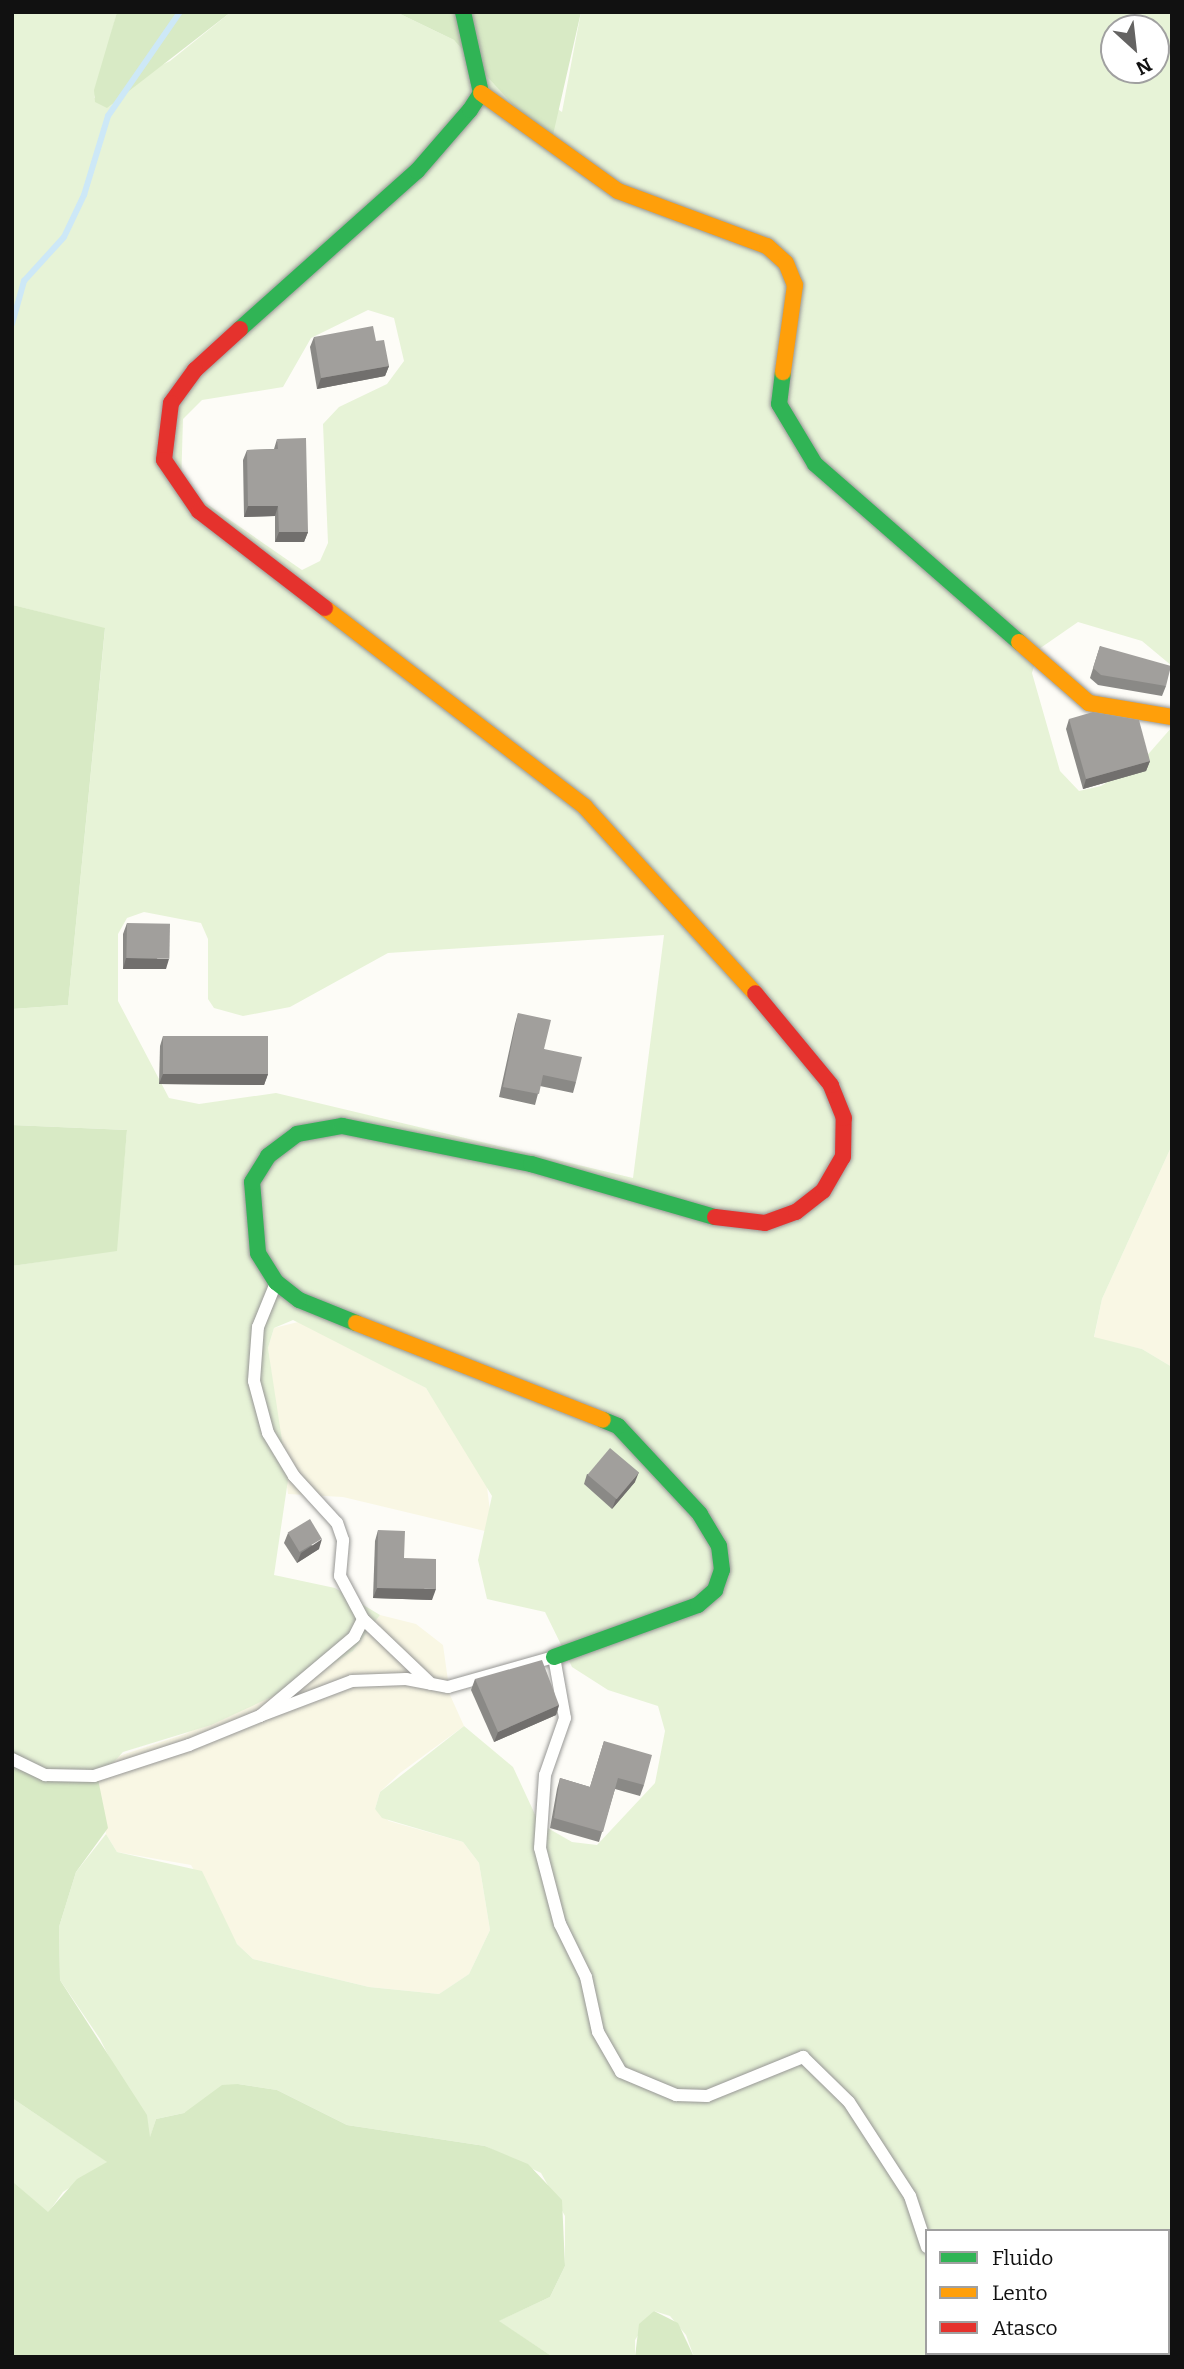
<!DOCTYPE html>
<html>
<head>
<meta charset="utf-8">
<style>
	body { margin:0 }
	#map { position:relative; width:1184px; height:2369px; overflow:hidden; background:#fdfcf7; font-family:Bitter,serif }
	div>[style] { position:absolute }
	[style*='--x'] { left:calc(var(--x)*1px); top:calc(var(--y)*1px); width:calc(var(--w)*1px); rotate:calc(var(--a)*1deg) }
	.farmland>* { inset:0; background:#f9f7e4 }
	.green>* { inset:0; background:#e7f3d7 }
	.forest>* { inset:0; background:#d8eac5 }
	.stream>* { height:6px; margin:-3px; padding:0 3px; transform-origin:3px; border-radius:3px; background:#cde8f7 }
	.roads { filter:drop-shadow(0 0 2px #979795) drop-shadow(0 0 2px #979795) }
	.lane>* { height:12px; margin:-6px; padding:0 6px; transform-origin:6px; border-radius:6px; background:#fffffe }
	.fast>* { height:16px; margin:-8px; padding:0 8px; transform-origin:8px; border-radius:8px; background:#30b455 }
	.slow>* { height:16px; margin:-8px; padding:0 8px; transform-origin:8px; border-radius:8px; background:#ff9f0a }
	.jam>* { height:16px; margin:-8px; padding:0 8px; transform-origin:8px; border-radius:8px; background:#e5322d }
	.wall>* { inset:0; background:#8a8986 }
	.shaded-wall>* { inset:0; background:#716f6d }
	.building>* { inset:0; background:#a19f9c; transform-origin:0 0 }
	span { translate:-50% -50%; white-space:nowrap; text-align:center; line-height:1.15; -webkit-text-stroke:7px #fff; paint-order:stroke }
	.frame { position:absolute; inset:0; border:14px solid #111; pointer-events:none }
	.legend { position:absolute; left:925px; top:2229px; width:245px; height:126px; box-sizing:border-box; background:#fff; border:2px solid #a0a0a0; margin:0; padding:9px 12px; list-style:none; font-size:21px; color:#111 }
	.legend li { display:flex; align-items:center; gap:14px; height:35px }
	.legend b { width:35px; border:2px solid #a0a0a0 }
	.north { position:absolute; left:1100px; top:14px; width:70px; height:70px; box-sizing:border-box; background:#fff; border:2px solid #a0a0a0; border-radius:50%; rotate:153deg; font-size:19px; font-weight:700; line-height:28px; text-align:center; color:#111 }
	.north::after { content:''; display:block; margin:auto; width:24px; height:32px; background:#646362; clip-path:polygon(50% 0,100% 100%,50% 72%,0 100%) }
</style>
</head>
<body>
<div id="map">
	<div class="farmland">
		<i style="clip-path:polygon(1172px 1145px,1172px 1367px,1142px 1349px,1094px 1338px,1102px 1299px)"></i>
		<i style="clip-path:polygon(302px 1321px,426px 1388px,486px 1479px,491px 1519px,485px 1531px,343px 1497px,288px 1494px,268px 1348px,274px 1328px)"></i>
		<i style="clip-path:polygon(380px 1615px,416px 1624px,443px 1645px,450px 1695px,464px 1726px,400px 1773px,380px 1792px,375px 1809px,389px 1821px,463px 1842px,479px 1863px,490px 1930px,469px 1974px,439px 1994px,369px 1987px,253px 1959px,237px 1944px,191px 1865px,117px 1852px,106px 1834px,98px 1779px,113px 1758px,185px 1734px,353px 1651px)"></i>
	</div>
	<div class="green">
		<i style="clip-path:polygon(evenodd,12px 12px,117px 12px,94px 98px,170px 61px,231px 12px,396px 12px,454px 40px,562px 112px,581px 12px,1172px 12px,1172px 666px,1142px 641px,1078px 622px,1039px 649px,1032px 673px,1060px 771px,1079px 791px,1101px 786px,1144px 759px,1172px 727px,1172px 1145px,1102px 1299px,1094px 1337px,1142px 1349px,1172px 1367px,1172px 2357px,694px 2357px,686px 2335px,670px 2316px,654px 2311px,635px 2340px,635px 2357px,553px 2357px,498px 2321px,550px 2297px,565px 2266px,565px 2216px,541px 2173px,485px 2146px,347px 2125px,277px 2090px,238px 2084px,184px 2113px,156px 2119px,150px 2138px,100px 2039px,60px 1980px,59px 1927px,76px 1872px,106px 1834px,117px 1852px,202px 1871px,237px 1944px,253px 1959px,369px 1987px,439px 1994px,469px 1974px,490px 1930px,479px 1863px,463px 1842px,382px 1818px,375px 1809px,380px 1792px,464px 1726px,513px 1767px,539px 1823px,572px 1842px,597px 1845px,655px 1783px,665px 1731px,658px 1706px,608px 1690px,572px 1667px,545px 1612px,487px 1599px,478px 1560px,492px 1496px,426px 1388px,293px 1320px,274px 1328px,268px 1348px,288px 1480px,274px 1575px,335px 1588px,380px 1615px,353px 1651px,304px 1682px,211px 1725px,123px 1752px,98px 1779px,43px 1769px,12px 1750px,12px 1266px,116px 1250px,127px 1130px,12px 1125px,12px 1009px,68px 1005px,105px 629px,13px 605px,12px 12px,1114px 28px,1156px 28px,1156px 70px,1114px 70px,1114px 28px,12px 12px,368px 310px,394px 318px,404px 361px,387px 384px,339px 407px,323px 424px,328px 543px,320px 561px,302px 570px,181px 486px,183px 419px,202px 400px,283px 387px,311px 338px,368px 310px,12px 12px,144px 912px,201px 923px,208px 939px,208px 999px,214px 1008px,243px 1016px,290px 1007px,388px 953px,664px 935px,633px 1178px,276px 1093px,199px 1104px,169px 1098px,118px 1001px,118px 934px,127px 918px,144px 912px,12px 12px,927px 2231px,1168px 2231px,1168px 2353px,927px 2353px,927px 2231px)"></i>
		<i style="clip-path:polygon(12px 2098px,108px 2162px,63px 2192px,48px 2213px,12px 2181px)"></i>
	</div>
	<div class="forest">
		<i style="clip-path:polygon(117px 12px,231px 12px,107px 108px,95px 102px,94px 90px)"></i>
		<i style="clip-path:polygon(396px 12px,581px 12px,553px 135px,545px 140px,454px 40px)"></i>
		<i style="clip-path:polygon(12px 567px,13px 605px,105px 628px,68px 1005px,12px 1009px)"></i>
		<i style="clip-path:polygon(12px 1125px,127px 1130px,117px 1251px,12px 1266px)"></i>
		<i style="clip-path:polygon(12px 1750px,43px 1769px,98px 1779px,108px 1828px,76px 1872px,59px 1927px,60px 1980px,147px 2115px,150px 2137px,156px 2119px,184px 2113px,222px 2085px,238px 2084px,277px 2090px,347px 2125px,485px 2146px,528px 2164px,562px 2200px,565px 2266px,550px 2297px,499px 2321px,553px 2357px,12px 2357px,12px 2181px,48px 2212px,77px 2179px,107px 2162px,12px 2098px)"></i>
		<i style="clip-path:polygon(654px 2311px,678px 2323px,694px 2357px,635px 2357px,639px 2324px)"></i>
	</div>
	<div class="stream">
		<i style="--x:12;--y:324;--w:45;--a:-74.4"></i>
		<i style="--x:24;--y:281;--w:59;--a:-47.7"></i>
		<i style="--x:64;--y:237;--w:47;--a:-64.5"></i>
		<i style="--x:84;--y:195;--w:83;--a:-73.1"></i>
		<i style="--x:108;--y:116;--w:126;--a:-55.3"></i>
	</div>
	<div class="roads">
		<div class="lane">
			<i style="--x:363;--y:1619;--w:94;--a:43.7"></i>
			<i style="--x:260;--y:1716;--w:98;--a:-20.8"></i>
			<i style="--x:352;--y:1681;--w:54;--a:-2.1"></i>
			<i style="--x:406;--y:1679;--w:43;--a:10.8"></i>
			<i style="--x:448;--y:1687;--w:110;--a:-15.8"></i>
			<i style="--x:554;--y:1657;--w:62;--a:79.8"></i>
			<i style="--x:565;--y:1718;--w:60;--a:109.3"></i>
			<i style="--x:545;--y:1775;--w:73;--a:93.9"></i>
			<i style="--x:540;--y:1848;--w:79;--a:75.3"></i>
			<i style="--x:560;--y:1924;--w:59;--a:63.9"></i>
			<i style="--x:586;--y:1977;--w:56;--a:77.7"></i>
			<i style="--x:598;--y:2032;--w:46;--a:60.1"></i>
			<i style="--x:621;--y:2072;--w:60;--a:22.7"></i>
			<i style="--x:676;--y:2095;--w:31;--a:2"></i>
			<i style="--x:707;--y:2096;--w:104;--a:-22.1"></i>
			<i style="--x:803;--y:2057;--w:64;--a:44.4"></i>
			<i style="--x:849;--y:2102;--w:112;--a:57"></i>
			<i style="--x:910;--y:2196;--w:54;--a:71.6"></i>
			<i style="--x:12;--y:1759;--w:37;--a:26"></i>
			<i style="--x:45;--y:1775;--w:49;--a:1.2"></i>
			<i style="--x:94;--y:1776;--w:100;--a:-18.1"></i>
			<i style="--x:189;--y:1745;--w:77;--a:-22.2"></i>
			<i style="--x:260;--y:1716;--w:123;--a:-40"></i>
			<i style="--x:354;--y:1637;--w:20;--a:-63"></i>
			<i style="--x:363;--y:1619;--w:49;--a:-118.1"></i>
			<i style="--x:340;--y:1576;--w:36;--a:-85"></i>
			<i style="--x:343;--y:1540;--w:18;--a:-109"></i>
			<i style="--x:337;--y:1523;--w:64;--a:-132.5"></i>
			<i style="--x:294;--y:1476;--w:50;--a:-121.2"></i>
			<i style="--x:268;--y:1433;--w:54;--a:-105.1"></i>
			<i style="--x:254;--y:1381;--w:54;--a:-85.8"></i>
			<i style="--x:258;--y:1327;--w:48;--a:-67.8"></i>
			<i style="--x:967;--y:2353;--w:4;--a:63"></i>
		</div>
		<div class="fast">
			<i style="--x:240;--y:329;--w:237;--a:-41.8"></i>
			<i style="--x:417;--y:171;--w:81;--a:-49"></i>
			<i style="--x:470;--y:110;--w:20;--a:-57"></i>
			<i style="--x:481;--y:93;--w:83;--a:-102.5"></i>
			<i style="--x:783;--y:372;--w:32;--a:97"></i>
			<i style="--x:779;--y:404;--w:70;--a:59"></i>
			<i style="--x:815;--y:464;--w:271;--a:41.1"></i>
			<i style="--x:356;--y:1323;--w:61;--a:-158"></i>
			<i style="--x:299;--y:1300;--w:29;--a:-142"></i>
			<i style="--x:276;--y:1282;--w:34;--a:-122"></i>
			<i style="--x:258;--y:1253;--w:71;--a:-94.8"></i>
			<i style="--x:252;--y:1182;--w:31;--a:-58"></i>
			<i style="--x:268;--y:1156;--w:36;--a:-37"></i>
			<i style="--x:297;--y:1134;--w:46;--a:-10.1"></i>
			<i style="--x:342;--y:1126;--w:193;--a:11.4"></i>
			<i style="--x:531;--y:1164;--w:191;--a:16.1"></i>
			<i style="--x:554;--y:1657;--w:153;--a:-19.9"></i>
			<i style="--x:698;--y:1605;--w:23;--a:-41"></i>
			<i style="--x:715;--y:1590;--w:21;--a:-71"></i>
			<i style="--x:722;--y:1570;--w:24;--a:-97"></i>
			<i style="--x:719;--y:1546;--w:37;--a:-121"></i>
			<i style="--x:700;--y:1514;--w:120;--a:-133"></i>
			<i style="--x:618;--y:1426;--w:16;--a:-158"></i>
		</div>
		<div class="slow">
			<i style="--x:481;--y:93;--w:168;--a:35.6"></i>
			<i style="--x:618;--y:191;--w:159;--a:20.3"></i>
			<i style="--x:767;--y:246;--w:25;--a:42"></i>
			<i style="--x:786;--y:263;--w:24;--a:68"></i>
			<i style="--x:795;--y:285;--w:88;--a:97.9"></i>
			<i style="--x:325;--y:608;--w:327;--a:37.4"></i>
			<i style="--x:585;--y:807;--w:252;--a:47.6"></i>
			<i style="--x:1019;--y:642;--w:93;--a:41.1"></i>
			<i style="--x:1089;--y:703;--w:84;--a:9.6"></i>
			<i style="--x:356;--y:1323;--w:265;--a:21.4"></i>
		</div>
		<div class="jam">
			<i style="--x:240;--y:329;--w:61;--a:137.7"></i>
			<i style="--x:195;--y:370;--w:41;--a:126"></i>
			<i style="--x:171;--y:403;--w:57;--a:97"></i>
			<i style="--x:164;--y:460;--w:62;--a:55.5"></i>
			<i style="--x:199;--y:511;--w:159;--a:37.6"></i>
			<i style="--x:715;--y:1217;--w:50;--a:6.8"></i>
			<i style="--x:765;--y:1223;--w:33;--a:-20"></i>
			<i style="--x:796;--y:1212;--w:34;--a:-38"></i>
			<i style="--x:823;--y:1191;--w:39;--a:-60"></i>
			<i style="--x:843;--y:1157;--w:39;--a:-89"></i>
			<i style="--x:844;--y:1118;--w:35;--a:-112"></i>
			<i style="--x:831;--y:1085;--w:119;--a:-129.6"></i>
		</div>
	</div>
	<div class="wall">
		<i style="clip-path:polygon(314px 337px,376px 341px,389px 366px,385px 376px,317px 389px,310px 347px)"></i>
		<i style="clip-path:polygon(277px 439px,308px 532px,304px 542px,275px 542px,275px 516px,244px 517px,243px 460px,247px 450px,274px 449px)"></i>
		<i style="clip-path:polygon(1100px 646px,1166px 686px,1162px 696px,1098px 685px,1090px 678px)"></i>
		<i style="clip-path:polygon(1069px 719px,1150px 761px,1146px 771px,1083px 789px,1066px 729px)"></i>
		<i style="clip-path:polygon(127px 923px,166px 969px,123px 969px,123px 934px)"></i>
		<i style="clip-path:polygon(518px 1013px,544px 1049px,576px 1082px,573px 1093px,540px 1086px,535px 1105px,499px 1097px,515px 1024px)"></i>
		<i style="clip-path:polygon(163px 1036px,268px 1074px,264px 1085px,159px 1084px,160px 1046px)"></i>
		<i style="clip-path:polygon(587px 1474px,635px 1482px,612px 1509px,584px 1484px)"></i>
		<i style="clip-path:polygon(378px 1530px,404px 1558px,432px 1600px,373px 1598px,375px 1541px)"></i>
		<i style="clip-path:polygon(288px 1533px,319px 1549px,297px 1563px,284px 1543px)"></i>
		<i style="clip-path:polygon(475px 1679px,559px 1705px,556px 1715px,494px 1742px,471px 1690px)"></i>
		<i style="clip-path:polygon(604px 1741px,644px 1785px,640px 1796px,615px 1789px,599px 1842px,550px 1828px,557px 1789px,560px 1778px,590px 1787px)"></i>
	</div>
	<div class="shaded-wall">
		<i style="clip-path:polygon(389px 366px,385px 376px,317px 389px,321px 378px)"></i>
		<i style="clip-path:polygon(248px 506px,278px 506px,275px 516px,244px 517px)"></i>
		<i style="clip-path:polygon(279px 532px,308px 532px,304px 542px,275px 542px)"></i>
		<i style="clip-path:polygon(1150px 761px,1146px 771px,1083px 789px,1086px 779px)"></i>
		<i style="clip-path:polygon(126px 958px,169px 959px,166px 969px,123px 969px)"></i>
		<i style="clip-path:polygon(163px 1074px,268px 1074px,264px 1085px,159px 1084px)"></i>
		<i style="clip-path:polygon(639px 1472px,635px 1482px,612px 1509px,616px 1499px)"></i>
		<i style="clip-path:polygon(322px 1539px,319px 1549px,297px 1563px,301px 1553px)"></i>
		<i style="clip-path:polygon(377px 1588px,436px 1589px,432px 1600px,373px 1598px)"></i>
		<i style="clip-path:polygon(559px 1705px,556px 1715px,494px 1742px,498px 1732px)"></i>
	</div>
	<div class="building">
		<i style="clip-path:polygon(373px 326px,376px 341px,384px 340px,389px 366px,321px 378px,314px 337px)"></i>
		<i style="clip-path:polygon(306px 438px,308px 532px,279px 532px,278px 506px,248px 506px,247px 450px,278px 449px,277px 439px)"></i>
		<i style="clip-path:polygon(1100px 646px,1171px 666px,1166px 686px,1101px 675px,1093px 668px)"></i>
		<i style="clip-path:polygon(1093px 712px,1139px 720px,1150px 761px,1086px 779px,1069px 719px)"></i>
		<i style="left:127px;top:923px;width:43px;height:35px;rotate:1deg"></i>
		<i style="clip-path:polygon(518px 1013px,551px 1020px,544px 1049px,582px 1057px,576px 1082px,543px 1075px,539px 1094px,503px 1087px)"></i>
		<i style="left:163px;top:1036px;width:105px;height:38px"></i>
		<i style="left:610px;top:1448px;width:38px;height:35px;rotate:40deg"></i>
		<i style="left:310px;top:1519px;width:23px;height:26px;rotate:59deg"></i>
		<i style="clip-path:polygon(378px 1530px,405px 1531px,404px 1558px,436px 1559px,436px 1589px,377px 1588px)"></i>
		<i style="clip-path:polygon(542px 1660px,559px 1705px,498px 1732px,475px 1679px)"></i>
		<i style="clip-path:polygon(604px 1741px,652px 1755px,644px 1785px,618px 1778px,603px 1832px,554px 1818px,560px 1778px,590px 1787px)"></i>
	</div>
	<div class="frame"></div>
	<ul class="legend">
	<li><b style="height:9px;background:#30b455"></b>Fluido</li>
	<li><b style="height:9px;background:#ff9f0a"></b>Lento</li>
	<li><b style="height:9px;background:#e5322d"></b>Atasco</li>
	</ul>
	<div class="north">N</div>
</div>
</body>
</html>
